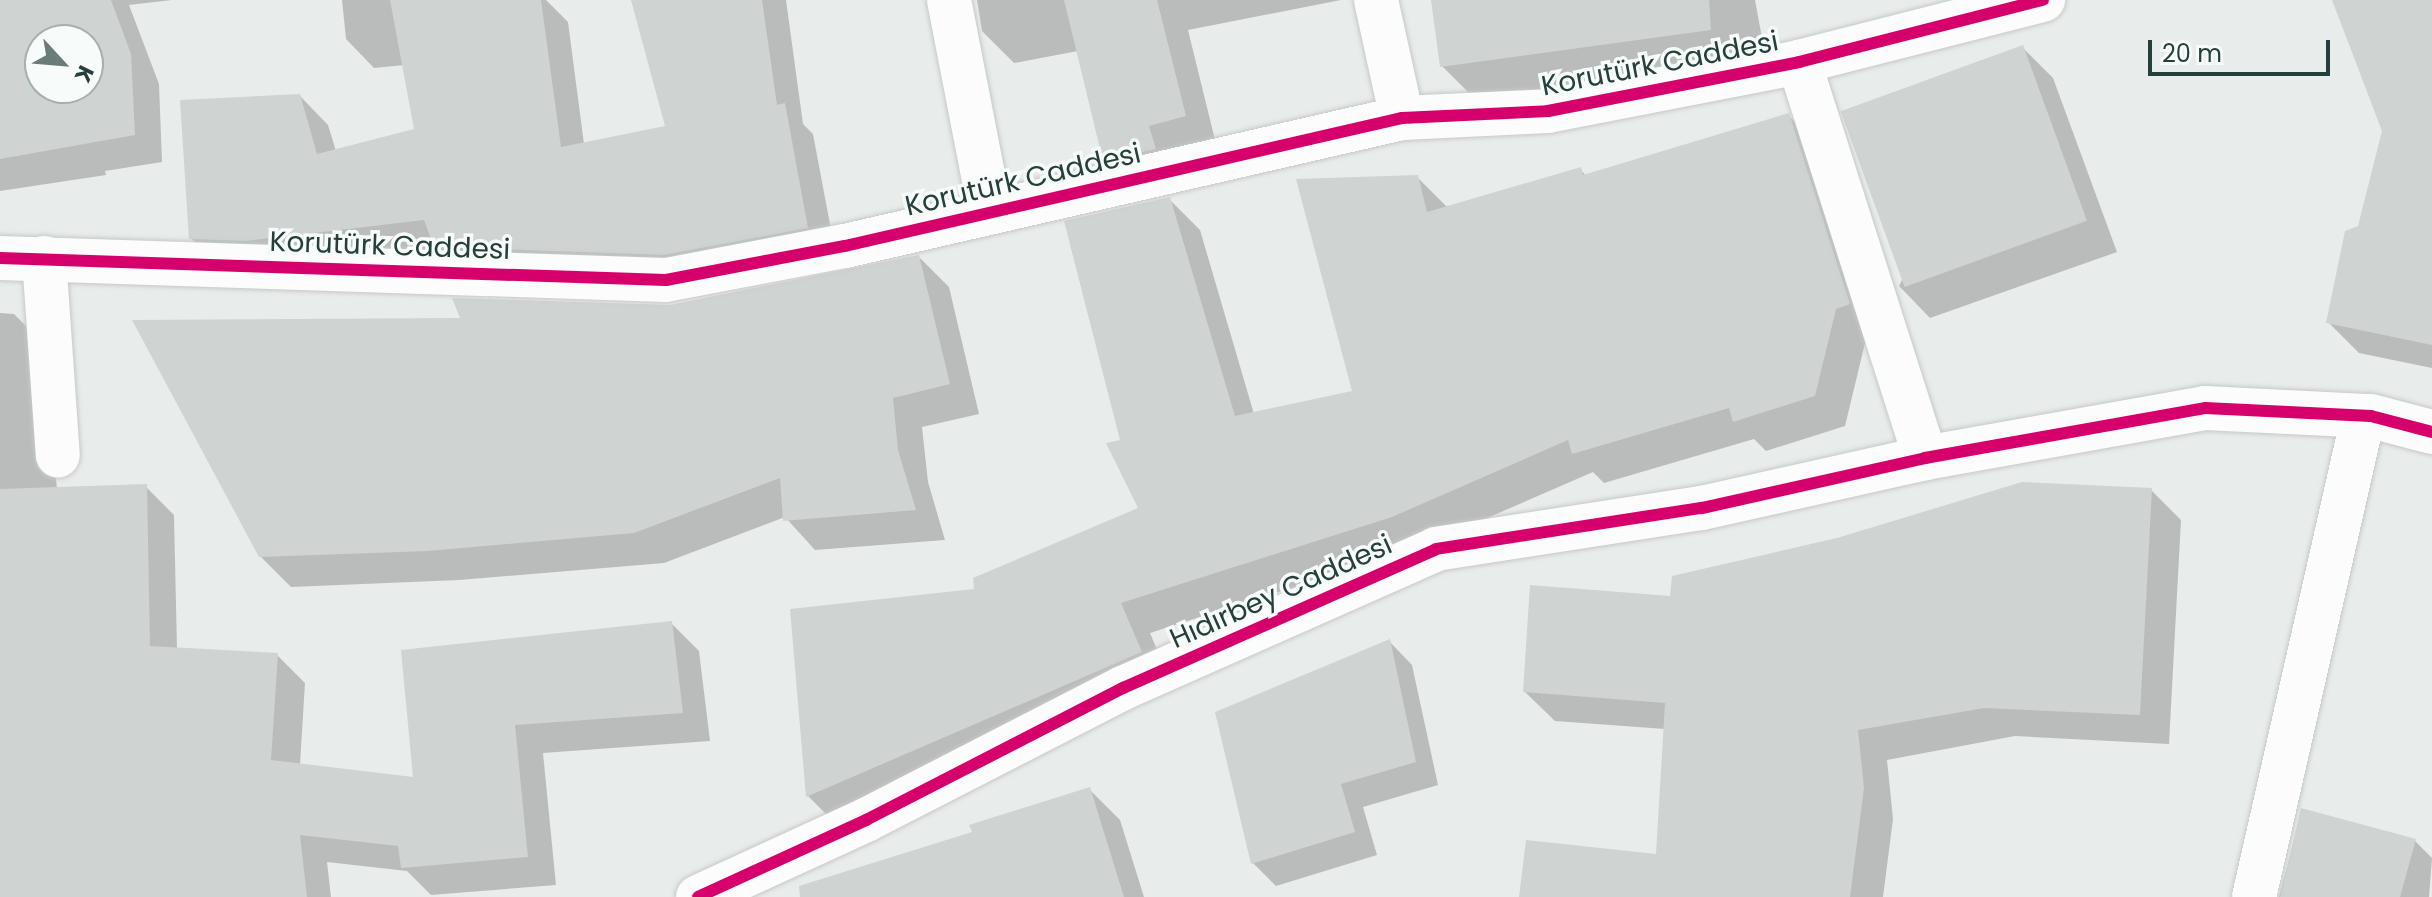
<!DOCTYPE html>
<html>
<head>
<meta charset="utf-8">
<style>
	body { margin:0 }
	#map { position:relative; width:2432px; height:897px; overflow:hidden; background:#e8ecea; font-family:Poppins,sans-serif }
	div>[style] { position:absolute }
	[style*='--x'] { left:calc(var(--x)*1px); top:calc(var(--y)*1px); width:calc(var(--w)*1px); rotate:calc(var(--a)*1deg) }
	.shadow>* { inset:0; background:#0003 }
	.building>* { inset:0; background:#cfd3d2; transform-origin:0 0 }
	.roads { filter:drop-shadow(0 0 2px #c5c9c7) drop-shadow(0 0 2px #c5c9c7) }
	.street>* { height:44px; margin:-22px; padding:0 22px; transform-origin:22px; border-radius:22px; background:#fcfcfc }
	.cycleway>* { height:12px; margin:-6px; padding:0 6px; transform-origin:6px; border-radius:6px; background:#d6006c }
	span { translate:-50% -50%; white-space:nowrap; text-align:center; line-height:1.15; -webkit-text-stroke:7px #f7fbf9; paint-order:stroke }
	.street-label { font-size:28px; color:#25403c }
	.north { position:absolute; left:24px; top:24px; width:80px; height:80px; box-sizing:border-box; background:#f7fbf9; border:2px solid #a3b0ad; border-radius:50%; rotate:116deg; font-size:22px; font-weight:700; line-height:32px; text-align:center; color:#25403c }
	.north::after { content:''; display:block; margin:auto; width:28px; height:36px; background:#697c79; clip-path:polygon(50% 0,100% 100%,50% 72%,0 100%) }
	.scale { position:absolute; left:2148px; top:40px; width:182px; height:36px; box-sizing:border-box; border:4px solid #25403c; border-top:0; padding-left:10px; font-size:24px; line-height:28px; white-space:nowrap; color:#25403c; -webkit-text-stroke:6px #f7fbf9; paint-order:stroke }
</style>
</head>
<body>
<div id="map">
	<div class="shadow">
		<i style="clip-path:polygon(evenodd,0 0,172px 0,129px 5px,159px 84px,162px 162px,105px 171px,106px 175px,0 191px,0 0,40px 40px,88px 40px,88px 88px,40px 88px,40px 40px)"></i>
		<i style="clip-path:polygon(342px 0,546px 0,568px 22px,584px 144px,668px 128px,632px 0,786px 0,803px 124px,813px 134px,836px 256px,465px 275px,439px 250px,276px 269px,220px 267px,191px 238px,300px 96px,328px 125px,336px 151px,416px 130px,404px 65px,374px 68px,346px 39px)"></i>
		<i style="clip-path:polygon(977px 0,1341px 0,1188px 30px,1217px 148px,1137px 192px,1105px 160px,1078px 51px,1014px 63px,982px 31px)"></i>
		<i style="clip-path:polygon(1433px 0,1755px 0,1765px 54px,1635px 78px,1474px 98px,1442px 66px)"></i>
		<i style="clip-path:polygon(2334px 0,2432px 0,2432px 368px,2359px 353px,2328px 322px,2360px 228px,2384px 131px)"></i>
		<i style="clip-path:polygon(2022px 47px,2053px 78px,2117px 252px,1930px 318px,1899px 286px)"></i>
		<i style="clip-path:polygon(1788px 115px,1819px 146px,1866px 339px,1845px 426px,1766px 451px,1754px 439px,1604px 483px,1593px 472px,1423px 546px,1150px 633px,1171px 683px,838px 826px,808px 796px,976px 591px,1140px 509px,1122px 442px,1169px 199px,1200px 230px,1254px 414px,1355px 392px,1417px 177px,1448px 208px,1580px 169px,1586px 176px)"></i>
		<i style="clip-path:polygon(919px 257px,949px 287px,979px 414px,922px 427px,928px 482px,945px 540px,815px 550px,785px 517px,664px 563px,459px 580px,291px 587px,260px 556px,462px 320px,670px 307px)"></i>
		<i style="clip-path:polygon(0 313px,14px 314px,42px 342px,57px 489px,146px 487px,174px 515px,177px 649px,277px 655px,305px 683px,300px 765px,415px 779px,671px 623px,699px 651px,710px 741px,543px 753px,556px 885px,431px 895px,407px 871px,327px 862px,331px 897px,0 897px)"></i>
		<i style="clip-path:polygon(2151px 490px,2181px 520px,2169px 744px,2015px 736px,1887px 760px,1893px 819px,1883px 897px,1521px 897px,1658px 856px,1665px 729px,1555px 721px,1525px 692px,1672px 598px)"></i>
		<i style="clip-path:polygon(1389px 641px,1412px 665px,1438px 785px,1363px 807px,1377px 855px,1276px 886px,1253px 863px)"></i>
		<i style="clip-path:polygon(1089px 789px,1120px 820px,1144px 897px,841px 897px,974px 833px)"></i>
		<i style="clip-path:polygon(2302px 811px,2415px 841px,2432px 858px,2429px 897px,2279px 897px)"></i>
	</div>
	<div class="building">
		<i style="clip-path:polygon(evenodd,0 0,111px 0,131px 54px,135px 135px,0 159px,0 0,40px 40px,88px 40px,88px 88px,40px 88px,40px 40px)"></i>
		<i style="clip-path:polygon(390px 0,541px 0,561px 147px,665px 126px,631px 0,762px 0,777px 105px,785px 103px,808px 228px,664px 255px,434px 247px,424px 220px,246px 241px,189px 239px,180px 100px,300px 94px,317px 154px,414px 129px)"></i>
		<i style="clip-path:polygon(1064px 0,1157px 0,1186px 116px,1149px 126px,1156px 149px,1103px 161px)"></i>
		<i style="clip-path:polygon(1431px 0,1709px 0,1711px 30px,1440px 67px)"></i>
		<i style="clip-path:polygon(2332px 0,2432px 0,2432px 345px,2326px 323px,2345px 231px,2358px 226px,2382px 131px)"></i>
		<i style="left:2023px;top:45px;width:187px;height:194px;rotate:70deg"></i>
		<i style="clip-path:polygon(1789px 113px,1850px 304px,1836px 309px,1815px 396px,1733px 422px,1729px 408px,1572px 454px,1568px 440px,1392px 517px,1121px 603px,1142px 652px,806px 797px,790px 609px,974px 589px,973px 578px,1138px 508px,1106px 443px,1120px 440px,1064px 221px,1170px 197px,1235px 416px,1352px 391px,1296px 179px,1418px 175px,1427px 212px,1581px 167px,1583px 175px)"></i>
		<i style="clip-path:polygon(919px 255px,950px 384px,893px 398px,898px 450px,916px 510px,783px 521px,780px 478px,634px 533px,428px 551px,259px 557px,132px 320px,460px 318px,452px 298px,670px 305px)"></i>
		<i style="clip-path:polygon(2022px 482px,2152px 488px,2140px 715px,1984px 708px,1858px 730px,1864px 788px,1850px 897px,1519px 897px,1526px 840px,1656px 854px,1665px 703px,1523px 692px,1530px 585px,1670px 596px,1672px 576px,1837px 538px)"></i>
		<i style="clip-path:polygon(147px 484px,150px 646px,278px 653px,271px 760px,413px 777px,401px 650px,672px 621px,683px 713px,515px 725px,528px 857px,401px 868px,398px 846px,300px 835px,307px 897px,0 897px,0 489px)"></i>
		<i style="clip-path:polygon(1390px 639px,1416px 762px,1341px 784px,1355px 832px,1251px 864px,1215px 712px)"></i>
		<i style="clip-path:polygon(1090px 787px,1124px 897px,800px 897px,799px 886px,972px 832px,969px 825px)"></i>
		<i style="clip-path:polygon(2301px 808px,2416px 839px,2400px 897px,2280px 897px)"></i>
	</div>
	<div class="roads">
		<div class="street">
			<i style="--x:949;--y:0;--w:215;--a:79"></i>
			<i style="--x:1376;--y:0;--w:121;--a:77.6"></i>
			<i style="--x:1799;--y:62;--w:416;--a:72.3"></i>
			<i style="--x:0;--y:258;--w:666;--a:1.89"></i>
			<i style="--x:666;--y:280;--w:182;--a:-10.8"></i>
			<i style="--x:845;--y:246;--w:572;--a:-12.94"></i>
			<i style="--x:1402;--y:118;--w:146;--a:-2.7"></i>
			<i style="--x:1548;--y:111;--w:256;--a:-11"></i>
			<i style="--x:1799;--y:62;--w:252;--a:-14.3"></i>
			<i style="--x:44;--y:258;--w:198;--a:86"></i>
			<i style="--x:698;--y:897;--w:185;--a:-24.6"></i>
			<i style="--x:866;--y:820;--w:289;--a:-27.2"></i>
			<i style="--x:1123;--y:688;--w:342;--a:-23.9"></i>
			<i style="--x:1436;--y:549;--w:269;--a:-8.8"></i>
			<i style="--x:1702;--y:508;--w:229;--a:-12.6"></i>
			<i style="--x:1925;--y:458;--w:284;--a:-10.1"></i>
			<i style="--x:2205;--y:408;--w:166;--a:2.8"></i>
			<i style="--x:2371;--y:416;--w:63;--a:14.7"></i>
			<i style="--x:2254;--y:897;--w:493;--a:-77.2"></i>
		</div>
	</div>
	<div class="cycleway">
		<i style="--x:0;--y:258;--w:666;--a:1.89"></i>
		<i style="--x:666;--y:280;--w:182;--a:-10.8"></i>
		<i style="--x:845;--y:246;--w:572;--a:-12.94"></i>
		<i style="--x:1402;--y:118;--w:146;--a:-2.7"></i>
		<i style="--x:1548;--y:111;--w:256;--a:-11"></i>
		<i style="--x:1799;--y:62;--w:252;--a:-14.3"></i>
		<i style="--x:698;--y:897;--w:185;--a:-24.6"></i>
		<i style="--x:866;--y:820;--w:289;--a:-27.2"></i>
		<i style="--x:1123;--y:688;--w:342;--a:-23.9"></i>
		<i style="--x:1436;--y:549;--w:269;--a:-8.8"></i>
		<i style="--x:1702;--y:508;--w:229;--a:-12.6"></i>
		<i style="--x:1925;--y:458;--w:284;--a:-10.1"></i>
		<i style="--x:2205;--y:408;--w:166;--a:2.8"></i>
		<i style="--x:2371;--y:416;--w:63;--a:14.7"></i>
	</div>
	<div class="street-label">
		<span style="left:1660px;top:64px;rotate:-11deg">Korutürk Caddesi</span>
		<span style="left:1023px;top:180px;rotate:-13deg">Korutürk Caddesi</span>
		<span style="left:390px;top:246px;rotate:2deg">Korutürk Caddesi</span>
		<span style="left:1281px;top:592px;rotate:-24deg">Hıdırbey Caddesi</span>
	</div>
	<div class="north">K</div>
	<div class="scale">20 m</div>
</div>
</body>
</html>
